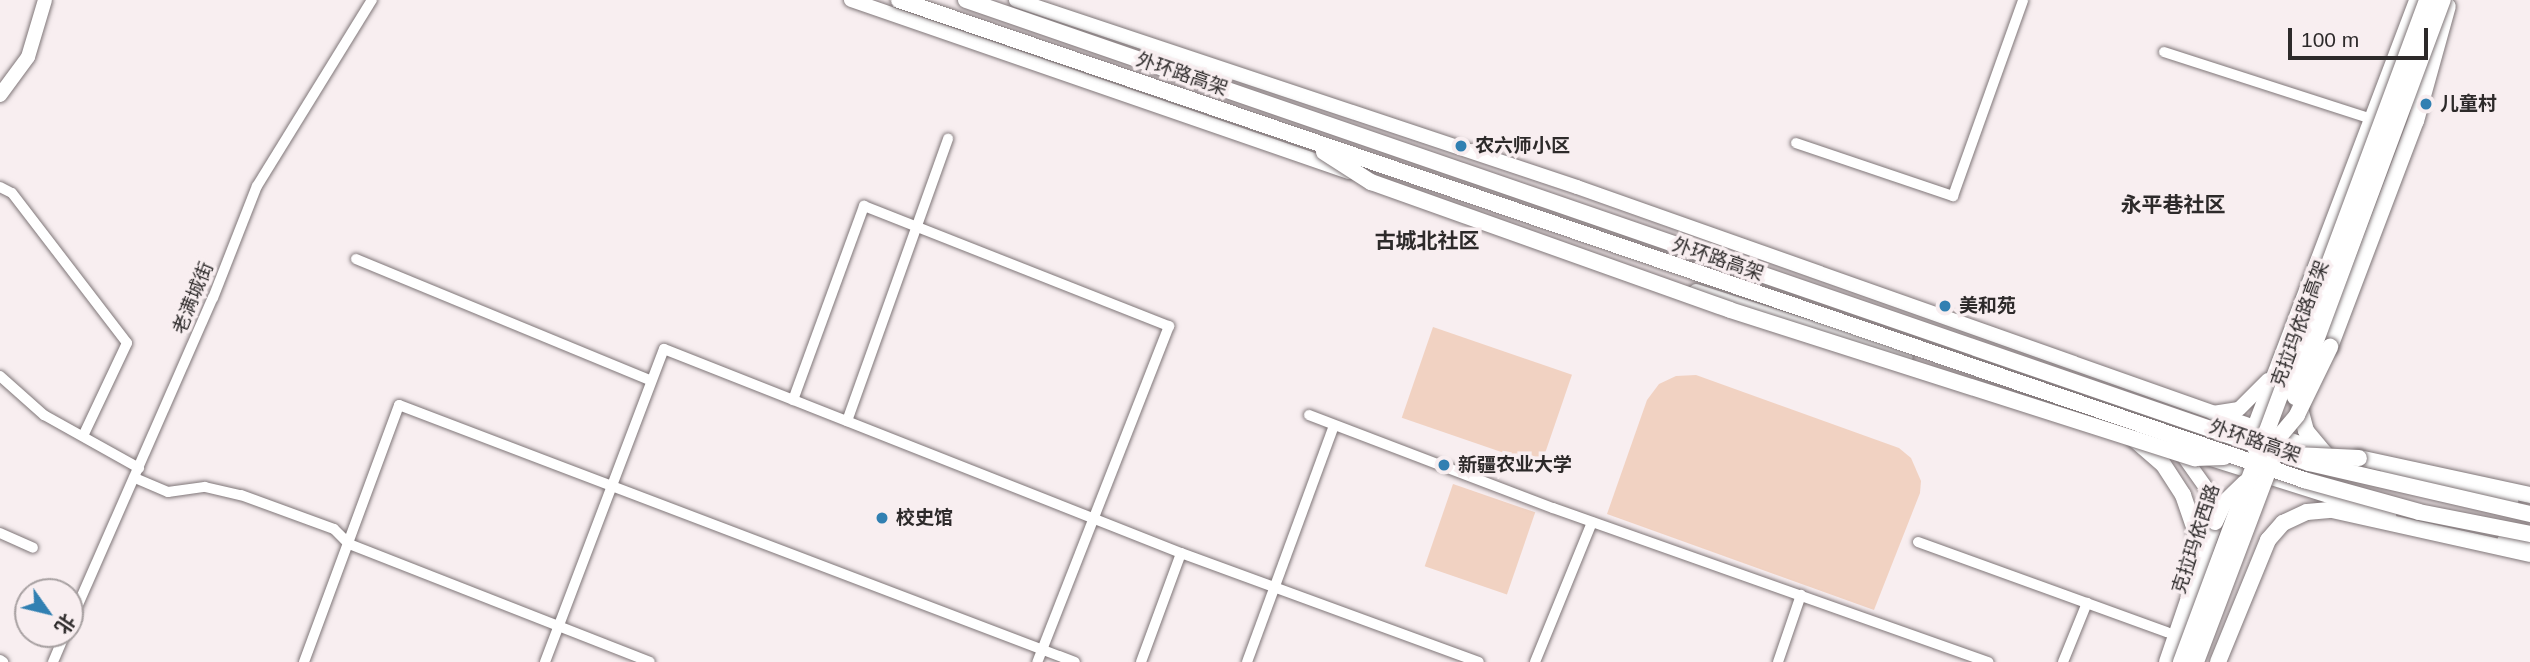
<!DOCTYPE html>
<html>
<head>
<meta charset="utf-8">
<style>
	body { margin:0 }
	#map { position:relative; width:2530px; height:662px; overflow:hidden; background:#f8eef0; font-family:Helvetica,"Noto Sans SC",sans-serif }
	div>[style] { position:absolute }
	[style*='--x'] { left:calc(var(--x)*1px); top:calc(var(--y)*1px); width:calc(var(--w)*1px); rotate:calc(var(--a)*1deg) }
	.green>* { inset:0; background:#f1d2c2; transform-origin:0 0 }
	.roads { filter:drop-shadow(0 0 2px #7f7678) drop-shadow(0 0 2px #7f7678) }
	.minor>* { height:10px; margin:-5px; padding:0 5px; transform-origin:5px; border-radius:5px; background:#fff }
	.major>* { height:14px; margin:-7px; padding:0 7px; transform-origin:7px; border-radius:7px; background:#fff }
	.highway>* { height:16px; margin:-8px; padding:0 8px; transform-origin:8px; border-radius:8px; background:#fff }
	.bridges { filter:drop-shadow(0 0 2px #7f7678) drop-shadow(0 0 2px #7f7678) }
	.highway-bridge>* { height:16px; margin:-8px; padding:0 8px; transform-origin:8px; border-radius:8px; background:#fff }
	.dots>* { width:19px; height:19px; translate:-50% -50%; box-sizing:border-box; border:4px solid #f8eef0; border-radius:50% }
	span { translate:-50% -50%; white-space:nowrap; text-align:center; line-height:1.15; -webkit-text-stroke:7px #f8eef0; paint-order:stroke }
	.street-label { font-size:19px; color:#2d2a2a }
	.poi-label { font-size:19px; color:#2d2a2a; font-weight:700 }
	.left { translate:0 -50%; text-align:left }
	.neighbourhood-label { font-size:21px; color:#2d2a2a; font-weight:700 }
	.north { position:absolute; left:14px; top:578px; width:70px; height:70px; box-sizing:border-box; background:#f8eef0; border:2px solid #a7a0a1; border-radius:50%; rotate:124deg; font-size:19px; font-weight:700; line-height:28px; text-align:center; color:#2d2a2a }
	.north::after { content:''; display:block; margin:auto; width:24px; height:32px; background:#3180b2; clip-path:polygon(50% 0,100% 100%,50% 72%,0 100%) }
	.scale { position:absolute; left:2288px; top:28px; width:140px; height:32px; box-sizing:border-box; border:4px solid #2d2a2a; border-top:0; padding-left:9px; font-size:21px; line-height:24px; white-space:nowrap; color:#2d2a2a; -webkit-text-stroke:5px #f8eef0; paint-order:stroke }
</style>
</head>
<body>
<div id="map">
	<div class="green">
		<i style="left:1433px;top:327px;width:147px;height:96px;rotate:19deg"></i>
		<i style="clip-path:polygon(1696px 375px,1899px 448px,1911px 458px,1921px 481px,1920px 493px,1874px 610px,1607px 514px,1647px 400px,1659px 384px,1676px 376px)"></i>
		<i style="left:1453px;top:484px;width:87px;height:87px;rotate:19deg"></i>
	</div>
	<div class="roads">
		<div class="minor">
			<i style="--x:2164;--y:52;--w:219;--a:17.9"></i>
			<i style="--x:1796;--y:143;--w:166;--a:18.7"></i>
			<i style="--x:1953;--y:196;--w:208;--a:-70.3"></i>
			<i style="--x:0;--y:187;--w:13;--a:27"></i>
			<i style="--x:12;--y:193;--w:189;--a:52.5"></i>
			<i style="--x:127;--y:343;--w:103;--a:115.3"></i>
			<i style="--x:356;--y:259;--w:318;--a:22.4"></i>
			<i style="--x:0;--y:376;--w:59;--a:41.6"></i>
			<i style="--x:44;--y:415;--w:109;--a:29.2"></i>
			<i style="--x:793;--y:400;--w:207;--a:-69.9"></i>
			<i style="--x:864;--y:206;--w:328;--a:21.5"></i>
			<i style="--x:1169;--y:326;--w:361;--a:111.4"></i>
			<i style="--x:1309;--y:415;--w:261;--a:20.9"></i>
			<i style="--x:1553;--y:508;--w:462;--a:19.5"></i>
			<i style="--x:847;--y:421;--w:300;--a:-70.3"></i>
			<i style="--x:135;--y:478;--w:36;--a:23"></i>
			<i style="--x:168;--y:492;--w:37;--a:-8"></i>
			<i style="--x:205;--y:487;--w:37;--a:13"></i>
			<i style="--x:241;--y:495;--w:99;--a:20.1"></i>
			<i style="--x:334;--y:529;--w:21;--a:45"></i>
			<i style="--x:349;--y:544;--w:323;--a:21.4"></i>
			<i style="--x:0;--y:533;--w:36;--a:24"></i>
			<i style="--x:1918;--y:542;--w:265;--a:19.9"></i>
			<i style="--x:70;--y:623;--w:355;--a:-66.3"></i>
			<i style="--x:213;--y:298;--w:120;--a:-68.6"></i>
			<i style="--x:257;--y:186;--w:219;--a:-58.3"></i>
			<i style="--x:0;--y:660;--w:4;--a:34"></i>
			<i style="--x:53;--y:662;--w:30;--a:-67"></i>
			<i style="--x:304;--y:662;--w:274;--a:-69.7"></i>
			<i style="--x:399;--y:405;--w:723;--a:20.82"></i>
			<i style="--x:545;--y:662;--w:335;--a:-69.2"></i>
			<i style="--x:664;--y:349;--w:556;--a:21.53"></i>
			<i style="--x:1181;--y:553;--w:317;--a:20.1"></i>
			<i style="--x:1141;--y:662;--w:116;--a:-69.8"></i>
			<i style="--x:1247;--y:662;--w:252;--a:-69.8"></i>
			<i style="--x:1535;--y:662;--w:151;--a:-67.8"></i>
			<i style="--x:1778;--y:662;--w:71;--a:-71.1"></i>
			<i style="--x:2063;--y:662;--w:64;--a:-67.9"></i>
		</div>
		<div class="major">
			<i style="--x:851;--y:0;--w:527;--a:19.05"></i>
			<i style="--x:1016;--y:0;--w:591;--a:18.43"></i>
			<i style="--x:1577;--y:187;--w:794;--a:19.51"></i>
			<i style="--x:0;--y:95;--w:47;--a:-53.6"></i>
			<i style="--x:28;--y:57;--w:59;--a:-73.4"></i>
			<i style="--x:1696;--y:291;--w:220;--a:17.7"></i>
			<i style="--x:2213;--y:413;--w:26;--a:-9"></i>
			<i style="--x:2239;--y:409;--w:41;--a:-45"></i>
			<i style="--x:2251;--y:435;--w:465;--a:-69.2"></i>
			<i style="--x:2182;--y:454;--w:55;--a:54.6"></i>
			<i style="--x:2214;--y:499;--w:22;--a:85"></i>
			<i style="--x:2208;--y:458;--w:190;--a:17.5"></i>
			<i style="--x:2388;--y:472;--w:127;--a:13.7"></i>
			<i style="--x:2504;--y:541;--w:26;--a:9"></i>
		</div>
		<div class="highway">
			<i style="--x:2330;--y:347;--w:242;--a:-69.2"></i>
			<i style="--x:2416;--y:121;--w:119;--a:-74.5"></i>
			<i style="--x:2298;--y:401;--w:31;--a:75"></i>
			<i style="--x:2306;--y:431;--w:26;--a:50"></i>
			<i style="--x:2135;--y:440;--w:37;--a:41"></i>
			<i style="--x:2163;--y:464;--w:37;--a:57"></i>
			<i style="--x:2183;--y:495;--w:37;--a:71"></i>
			<i style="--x:2195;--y:530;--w:31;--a:86"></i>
			<i style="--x:2359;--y:458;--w:175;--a:12.2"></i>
			<i style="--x:2167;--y:662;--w:148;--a:-71.1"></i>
			<i style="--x:2218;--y:662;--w:132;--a:-67.7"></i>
			<i style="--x:2268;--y:540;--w:23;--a:-49"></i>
			<i style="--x:2283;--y:523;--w:26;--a:-25"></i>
			<i style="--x:2307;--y:512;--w:25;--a:-5"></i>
			<i style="--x:2332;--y:510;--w:203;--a:12.5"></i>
		</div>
	</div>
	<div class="bridges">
		<div class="highway-bridge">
			<i style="--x:899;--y:0;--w:1485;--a:18.86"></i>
			<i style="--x:2304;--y:480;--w:119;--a:15.5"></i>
			<i style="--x:2419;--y:512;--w:113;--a:11.2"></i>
			<i style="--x:966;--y:0;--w:1421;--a:19.02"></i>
			<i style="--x:2309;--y:463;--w:227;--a:13"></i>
			<i style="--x:1324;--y:152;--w:56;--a:32.6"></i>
			<i style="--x:1371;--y:182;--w:381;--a:19.6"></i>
			<i style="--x:1730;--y:310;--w:488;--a:17.7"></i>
			<i style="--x:2195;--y:458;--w:29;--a:-2"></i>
			<i style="--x:2295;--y:397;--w:424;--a:-69.6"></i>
			<i style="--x:2256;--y:450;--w:25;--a:-29"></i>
			<i style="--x:2278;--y:438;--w:30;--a:-50"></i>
			<i style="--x:2297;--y:415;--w:76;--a:-64.1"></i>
			<i style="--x:2295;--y:455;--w:64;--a:2.7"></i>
			<i style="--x:2215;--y:522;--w:21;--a:-65"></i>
			<i style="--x:2224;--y:503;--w:29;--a:-44"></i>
			<i style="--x:2181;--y:662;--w:706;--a:-69.61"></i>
			<i style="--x:2196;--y:662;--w:218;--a:-69.3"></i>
		</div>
	</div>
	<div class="dots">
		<i style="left:2426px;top:104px;background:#3180b2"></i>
		<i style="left:1461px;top:146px;background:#3180b2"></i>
		<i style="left:1945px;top:306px;background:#3180b2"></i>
		<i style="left:1444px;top:465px;background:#3180b2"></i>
		<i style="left:882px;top:518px;background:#3180b2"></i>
	</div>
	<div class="street-label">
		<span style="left:1182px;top:74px;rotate:19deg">外环路高架</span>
		<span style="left:1718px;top:259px;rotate:19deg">外环路高架</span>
		<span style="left:193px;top:298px;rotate:-68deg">老满城街</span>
		<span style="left:2300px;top:324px;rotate:-70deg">克拉玛依路高架</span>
		<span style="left:2255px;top:441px;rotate:19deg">外环路高架</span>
		<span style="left:2196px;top:539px;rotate:-72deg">克拉玛依西路</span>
	</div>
	<div class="poi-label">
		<span class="left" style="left:2440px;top:104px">儿童村</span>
		<span class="left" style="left:1475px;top:146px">农六师小区</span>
		<span class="left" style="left:1959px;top:306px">美和苑</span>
		<span class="left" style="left:1458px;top:465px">新疆农业大学</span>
		<span class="left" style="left:896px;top:518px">校史馆</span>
	</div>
	<div class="neighbourhood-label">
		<span style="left:2173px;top:205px">永平巷社区</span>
		<span style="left:1427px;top:241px">古城北社区</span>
	</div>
	<div class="north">北</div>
	<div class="scale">100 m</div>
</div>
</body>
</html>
